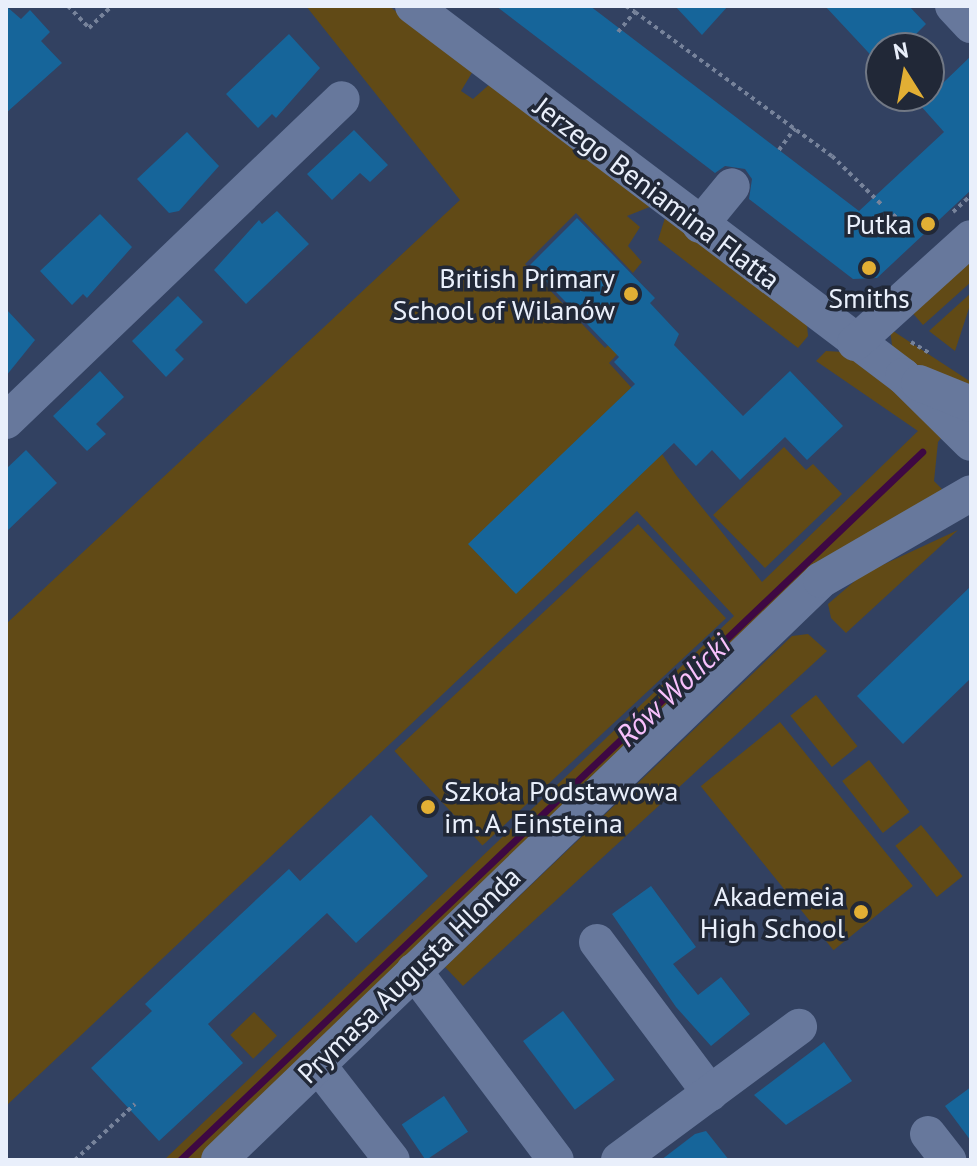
<!DOCTYPE html>
<html>
<head>
<meta charset="utf-8">
<style>
	body { margin:0 }
	#map { position:relative; width:977px; height:1166px; overflow:hidden; background:#324161; font-family:"PT Sans",sans-serif }
	div>[style] { position:absolute }
	[style*='--x'] { left:calc(var(--x)*1px); top:calc(var(--y)*1px); width:calc(var(--w)*1px); rotate:calc(var(--a)*1deg) }
	.green>* { inset:0; background:#614a16; transform-origin:0 0 }
	.stream>* { height:7px; margin:-3.5px; padding:0 3.5px; transform-origin:3.5px; border-radius:3.5px; background:#3e0843 }
	.building>* { inset:0; background:#16659a; transform-origin:0 0 }
	.path>* { height:4px; margin-top:-2px; transform-origin:0; background:repeating-linear-gradient(90deg,#77839b 0 4px,transparent 0 8px) }
	.minor>* { height:36px; margin:-18px; padding:0 18px; transform-origin:18px; border-radius:18px; background:#67789c }
	.dots>* { width:22px; height:22px; translate:-50% -50%; box-sizing:border-box; border:4px solid #212837; border-radius:50% }
	span { translate:-50% -50%; white-space:nowrap; text-align:center; line-height:1.15; -webkit-text-stroke:7px #212837; paint-order:stroke }
	.street-label { font-size:28px; color:#e9effb }
	.poi-label { font-size:28px; color:#e9effb }
	.right { translate:-100% -50%; text-align:right }
	.left { translate:0 -50%; text-align:left }
	.water-label { font-size:30px; color:#f8c0fc; font-style:italic }
	.frame { position:absolute; inset:0; border:8px solid #e9effb; pointer-events:none }
	.north { position:absolute; left:865px; top:32px; width:80px; height:80px; box-sizing:border-box; background:#212837; border:2px solid #717885; border-radius:50%; rotate:349deg; font-size:22px; font-weight:700; line-height:32px; text-align:center; color:#e9effb }
	.north::after { content:''; display:block; margin:auto; width:28px; height:36px; background:#e2af34; clip-path:polygon(50% 0,100% 100%,50% 72%,0 100%) }
</style>
</head>
<body>
<div id="map">
	<div class="green">
		<i style="clip-path:polygon(306px 6px,389px 6px,473px 71px,461px 91px,473px 99px,491px 83px,652px 206px,627px 216px,640px 227px,628px 246px,642px 262px,633px 273px,576px 213px,525px 264px,605px 348px,622px 333px,630px 341px,609px 363px,649px 407px,662px 454px,676px 475px,762px 582px,918px 431px,816px 361px,826px 351px,843px 352px,946px 432px,938px 442px,934px 481px,948px 495px,861px 540px,202px 1160px,164px 1160px,734px 616px,637px 511px,6px 1106px,6px 624px,460px 200px)"></i>
		<i style="clip-path:polygon(665px 218px,807px 325px,808px 336px,798px 348px,658px 240px)"></i>
		<i style="clip-path:polygon(971px 253px,971px 282px,923px 325px,910px 310px)"></i>
		<i style="clip-path:polygon(971px 293px,971px 302px,955px 351px,929px 331px)"></i>
		<i style="clip-path:polygon(890px 329px,971px 382px,967px 394px,893px 353px)"></i>
		<i style="clip-path:polygon(784px 447px,806px 470px,813px 464px,842px 494px,765px 568px,713px 515px)"></i>
		<i style="left:638px;top:524px;width:129px;height:333px;rotate:47deg"></i>
		<i style="clip-path:polygon(958px 530px,846px 633px,831px 618px,828px 604px,863px 574px)"></i>
		<i style="clip-path:polygon(808px 634px,827px 651px,463px 986px,445px 967px,792px 636px)"></i>
		<i style="left:816px;top:695px;width:66px;height:33px;rotate:51deg"></i>
		<i style="left:780px;top:722px;width:211px;height:102px;rotate:51deg"></i>
		<i style="left:869px;top:760px;width:66px;height:34px;rotate:52deg"></i>
		<i style="left:921px;top:825px;width:66px;height:33px;rotate:51deg"></i>
		<i style="left:254px;top:1012px;width:33px;height:33px;rotate:46deg"></i>
	</div>
	<div class="stream">
		<i style="--x:180;--y:1160;--w:1026;--a:-43.66"></i>
	</div>
	<div class="building">
		<i style="clip-path:polygon(6px 6px,21px 19px,30px 10px,50px 32px,41px 41px,62px 63px,6px 113px)"></i>
		<i style="clip-path:polygon(496px 6px,590px 6px,859px 211px,944px 132px,920px 105px,971px 56px,971px 190px,877px 278px,853px 279px,749px 199px,752px 179px,745px 169px,725px 166px,715px 173px)"></i>
		<i style="clip-path:polygon(675px 6px,728px 6px,702px 35px)"></i>
		<i style="clip-path:polygon(825px 6px,909px 6px,926px 24px,914px 36px,925px 48px,881px 48px,881px 66px)"></i>
		<i style="clip-path:polygon(289px 34px,320px 68px,276px 118px,272px 114px,258px 128px,226px 94px)"></i>
		<i style="clip-path:polygon(354px 130px,388px 165px,370px 182px,360px 173px,332px 200px,307px 174px)"></i>
		<i style="clip-path:polygon(187px 132px,219px 166px,179px 211px,169px 213px,137px 179px)"></i>
		<i style="clip-path:polygon(277px 211px,309px 244px,246px 304px,214px 270px,259px 220px,262px 224px)"></i>
		<i style="clip-path:polygon(100px 214px,132px 247px,87px 298px,83px 294px,72px 305px,40px 271px)"></i>
		<i style="clip-path:polygon(577px 218px,655px 298px,650px 303px,679px 334px,674px 345px,743px 416px,790px 371px,843px 426px,807px 460px,785px 437px,740px 480px,712px 450px,696px 466px,674px 443px,516px 594px,468px 544px,635px 384px,614px 362px,619px 357px,530px 265px)"></i>
		<i style="clip-path:polygon(178px 296px,203px 322px,175px 350px,184px 359px,166px 377px,132px 341px)"></i>
		<i style="clip-path:polygon(6px 309px,35px 340px,6px 376px)"></i>
		<i style="clip-path:polygon(100px 371px,124px 397px,96px 424px,106px 434px,87px 451px,53px 416px)"></i>
		<i style="clip-path:polygon(26px 450px,57px 483px,6px 532px,6px 469px)"></i>
		<i style="clip-path:polygon(971px 586px,971px 678px,903px 744px,857px 696px)"></i>
		<i style="clip-path:polygon(371px 815px,428px 876px,356px 943px,327px 913px,208px 1024px,243px 1063px,159px 1141px,91px 1068px,152px 1011px,145px 1004px,289px 869px,300px 881px)"></i>
		<i style="clip-path:polygon(651px 886px,696px 947px,673px 964px,698px 995px,721px 977px,750px 1014px,711px 1046px,676px 1007px,612px 914px)"></i>
		<i style="left:563px;top:1011px;width:86px;height:50px;rotate:53deg"></i>
		<i style="clip-path:polygon(824px 1042px,852px 1081px,786px 1125px,754px 1095px)"></i>
		<i style="clip-path:polygon(971px 1087px,971px 1141px,945px 1106px)"></i>
		<i style="left:444px;top:1096px;width:43px;height:51px;rotate:56deg"></i>
		<i style="clip-path:polygon(706px 1131px,729px 1160px,661px 1160px,695px 1134px)"></i>
	</div>
	<div class="path">
		<i style="--x:68;--y:6;--w:30;--a:46"></i>
		<i style="--x:89;--y:28;--w:32;--a:-44"></i>
		<i style="--x:626;--y:6;--w:11;--a:34"></i>
		<i style="--x:618;--y:32;--w:26;--a:-50"></i>
		<i style="--x:635;--y:12;--w:244;--a:36.2"></i>
		<i style="--x:832;--y:156;--w:70;--a:44.4"></i>
		<i style="--x:779;--y:150;--w:27;--a:-54"></i>
		<i style="--x:953;--y:212;--w:25;--a:-43"></i>
		<i style="--x:893;--y:217;--w:6;--a:-39"></i>
		<i style="--x:911;--y:342;--w:23;--a:31"></i>
		<i style="--x:75;--y:1160;--w:82;--a:-43"></i>
	</div>
	<div class="minor">
		<i style="--x:413;--y:6;--w:614;--a:37.06"></i>
		<i style="--x:903;--y:376;--w:95;--a:44.6"></i>
		<i style="--x:953;--y:6;--w:26;--a:47"></i>
		<i style="--x:700;--y:225;--w:50;--a:-50.6"></i>
		<i style="--x:855;--y:343;--w:156;--a:-42.2"></i>
		<i style="--x:919;--y:383;--w:56;--a:22"></i>
		<i style="--x:6;--y:421;--w:465;--a:-43.8"></i>
		<i style="--x:597;--y:942;--w:189;--a:53.2"></i>
		<i style="--x:414;--y:971;--w:236;--a:53.1"></i>
		<i style="--x:318;--y:1065;--w:120;--a:52.1"></i>
		<i style="--x:928;--y:1134;--w:33;--a:52"></i>
		<i style="--x:219;--y:1160;--w:836;--a:-43.93"></i>
		<i style="--x:821;--y:580;--w:173;--a:-30.1"></i>
		<i style="--x:619;--y:1160;--w:224;--a:-36.5"></i>
	</div>
	<div class="dots">
		<i style="left:928px;top:224px;background:#e2af34"></i>
		<i style="left:869px;top:268px;background:#e2af34"></i>
		<i style="left:631px;top:294px;background:#e2af34"></i>
		<i style="left:428px;top:807px;background:#e2af34"></i>
		<i style="left:861px;top:912px;background:#e2af34"></i>
	</div>
	<div class="street-label">
		<span style="left:657px;top:193px;rotate:37deg">Jerzego Beniamina Flatta</span>
		<span style="left:409px;top:975px;rotate:-44deg">Prymasa Augusta Hlonda</span>
	</div>
	<div class="poi-label">
		<span class="right" style="left:912px;top:224px">Putka</span>
		<span class="right" style="left:615px;top:294px">British Primary<br>School of Wilanów</span>
		<span style="left:869px;top:298px">Smiths</span>
		<span class="left" style="left:444px;top:807px">Szkoła Podstawowa<br>im. A. Einsteina</span>
		<span class="right" style="left:845px;top:912px">Akademeia<br>High School</span>
	</div>
	<div class="water-label">
		<span style="left:673px;top:690px;rotate:-44deg">Rów Wolicki</span>
	</div>
	<div class="frame"></div>
	<div class="north">N</div>
</div>
</body>
</html>
